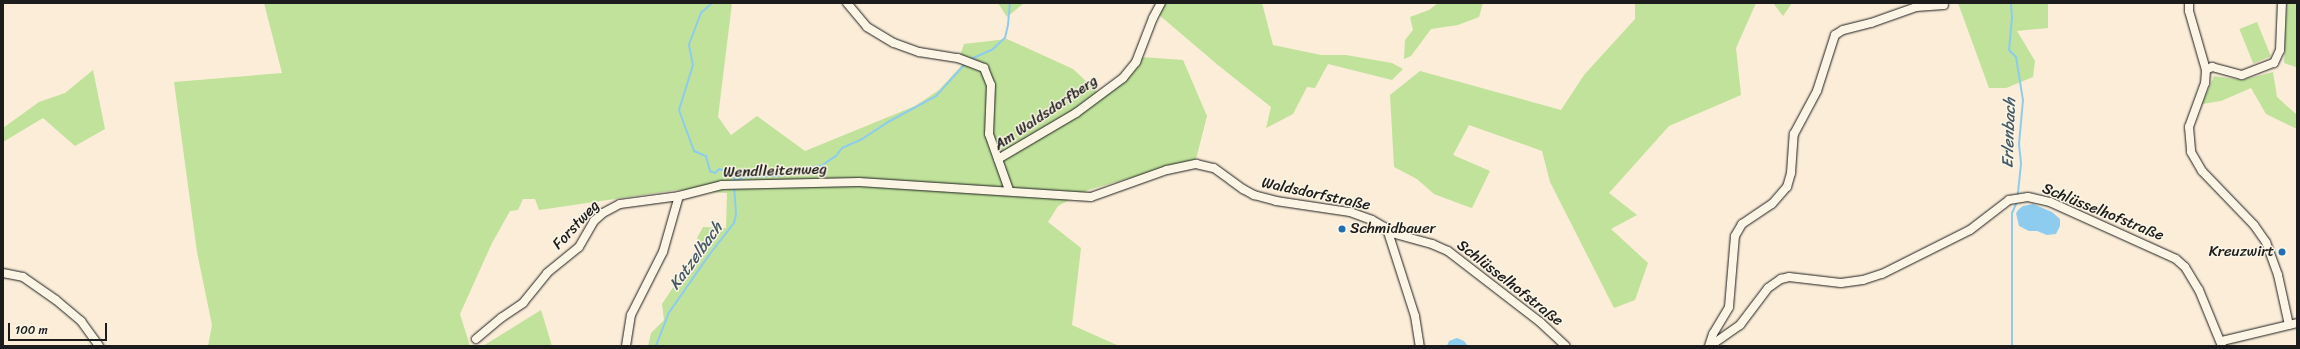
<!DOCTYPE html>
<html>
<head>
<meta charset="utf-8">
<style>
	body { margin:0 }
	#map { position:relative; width:2300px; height:349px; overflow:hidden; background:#fbedd8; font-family:Sriracha,sans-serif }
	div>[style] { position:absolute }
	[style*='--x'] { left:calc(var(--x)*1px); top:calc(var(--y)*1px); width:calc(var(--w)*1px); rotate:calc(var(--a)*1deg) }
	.green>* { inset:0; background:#c0e29b; transform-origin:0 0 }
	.water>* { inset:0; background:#8dccee }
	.stream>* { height:2px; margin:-1px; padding:0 1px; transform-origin:1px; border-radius:1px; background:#8dccee }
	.roads { filter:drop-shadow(0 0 1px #1c1c1c) drop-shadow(0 0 1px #1c1c1c) }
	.minor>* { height:8px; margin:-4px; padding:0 4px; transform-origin:4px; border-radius:4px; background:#fcf5e5 }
	.dots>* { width:11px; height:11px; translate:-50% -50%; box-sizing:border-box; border:2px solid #fcf5e5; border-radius:50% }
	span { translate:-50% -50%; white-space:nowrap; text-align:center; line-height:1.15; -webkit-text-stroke:3px #fcf5e5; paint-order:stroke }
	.street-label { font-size:15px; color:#1c1c1c }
	.poi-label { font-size:15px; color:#1c1c1c }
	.left { translate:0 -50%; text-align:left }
	.right { translate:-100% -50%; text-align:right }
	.water-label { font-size:16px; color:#445a66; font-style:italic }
	.frame { position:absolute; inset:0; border:4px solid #1c1c1c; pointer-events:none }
	.scale { position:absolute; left:8px; top:323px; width:99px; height:18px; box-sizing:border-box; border:2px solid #1c1c1c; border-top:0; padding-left:5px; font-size:12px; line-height:14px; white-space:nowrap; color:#1c1c1c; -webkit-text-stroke:3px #fcf5e5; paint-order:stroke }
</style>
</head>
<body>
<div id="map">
	<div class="green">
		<i style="clip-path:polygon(264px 3px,732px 3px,718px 117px,731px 135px,757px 116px,805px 151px,915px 106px,939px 90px,962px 65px,960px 56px,964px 44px,1007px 39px,1073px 69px,1103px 97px,1141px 57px,1183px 60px,1207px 116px,1196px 159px,1088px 190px,1058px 206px,1048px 222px,1081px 248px,1072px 325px,1119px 346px,648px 346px,651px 333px,664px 320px,662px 304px,688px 265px,703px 254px,697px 238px,703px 227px,726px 228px,727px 193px,677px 190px,539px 210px,535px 199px,523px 199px,518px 210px,510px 211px,492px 243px,460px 314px,470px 346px,208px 346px,212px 325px,197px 252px,174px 82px,282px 73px)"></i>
		<i style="clip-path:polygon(998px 3px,1024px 3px,1007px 17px)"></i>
		<i style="clip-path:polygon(1166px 3px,1262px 3px,1273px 45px,1321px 55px,1346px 55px,1392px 63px,1403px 69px,1392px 80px,1328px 64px,1315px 88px,1307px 87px,1293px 114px,1266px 128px,1271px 107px,1219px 66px,1158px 14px)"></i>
		<i style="clip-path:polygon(1438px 3px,1483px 3px,1479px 17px,1458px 25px,1431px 29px,1411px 56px,1404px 59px,1405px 40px,1413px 30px,1410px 17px,1429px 10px)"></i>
		<i style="clip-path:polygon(1635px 3px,1756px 3px,1736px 48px,1741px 95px,1669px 126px,1609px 193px,1637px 215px,1611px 229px,1648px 263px,1635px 300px,1614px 308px,1550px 182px,1542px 151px,1469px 125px,1453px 155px,1490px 171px,1472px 208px,1466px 206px,1434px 194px,1417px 179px,1394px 167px,1390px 95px,1420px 71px,1561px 110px,1584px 75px,1635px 19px)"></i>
		<i style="clip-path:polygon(1773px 3px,1792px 3px,1783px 16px)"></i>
		<i style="clip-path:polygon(1958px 3px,2048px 3px,2048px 28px,2017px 31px,2035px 61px,2033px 77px,2006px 88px,1989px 88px)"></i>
		<i style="clip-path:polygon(2287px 3px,2297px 3px,2296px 67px,2284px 63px)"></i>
		<i style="left:2257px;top:22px;width:37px;height:19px;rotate:68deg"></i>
		<i style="clip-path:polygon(93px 70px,105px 129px,75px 146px,43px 118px,3px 142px,3px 128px,39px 102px,65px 93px)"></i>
		<i style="clip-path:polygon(2273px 72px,2277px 97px,2297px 115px,2297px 129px,2266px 114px,2251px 88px,2221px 101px,2202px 104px,2214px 76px,2242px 80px)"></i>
		<i style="clip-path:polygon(541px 310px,552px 346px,483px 346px)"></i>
	</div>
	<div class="water">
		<i style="clip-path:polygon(2033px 204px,2052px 212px,2060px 219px,2060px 226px,2056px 234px,2047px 235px,2037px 231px,2029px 231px,2019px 226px,2016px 213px,2019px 209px,2023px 206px)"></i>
		<i style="clip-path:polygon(1457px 338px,1464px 341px,1468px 346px,1447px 346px,1449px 341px)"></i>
	</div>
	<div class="stream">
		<i style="--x:712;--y:3;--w:15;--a:138"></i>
		<i style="--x:701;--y:13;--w:34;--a:111"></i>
		<i style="--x:689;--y:45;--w:20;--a:79"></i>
		<i style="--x:693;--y:65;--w:47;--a:107.3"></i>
		<i style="--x:679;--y:110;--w:44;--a:69.9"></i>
		<i style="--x:694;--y:151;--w:13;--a:23"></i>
		<i style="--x:706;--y:156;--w:16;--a:75"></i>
		<i style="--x:710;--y:171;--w:5;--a:22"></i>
		<i style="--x:715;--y:173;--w:6;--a:-45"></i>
		<i style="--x:719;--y:169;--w:16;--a:18"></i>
		<i style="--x:734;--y:174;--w:9;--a:84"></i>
		<i style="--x:2011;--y:3;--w:14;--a:86"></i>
		<i style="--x:2012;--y:17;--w:33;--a:95"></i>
		<i style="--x:2009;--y:50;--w:10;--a:45"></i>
		<i style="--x:2016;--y:57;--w:44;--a:80.8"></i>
		<i style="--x:2023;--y:100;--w:44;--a:95.2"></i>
		<i style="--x:2019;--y:144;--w:20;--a:84"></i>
		<i style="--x:2021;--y:164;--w:31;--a:96"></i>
		<i style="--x:971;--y:59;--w:24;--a:-24"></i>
		<i style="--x:993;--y:49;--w:16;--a:-43"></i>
		<i style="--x:1005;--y:38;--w:13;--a:-77"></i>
		<i style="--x:1008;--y:25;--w:22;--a:-85"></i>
		<i style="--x:735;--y:181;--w:10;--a:-24"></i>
		<i style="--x:744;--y:177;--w:35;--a:-2"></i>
		<i style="--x:779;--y:176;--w:17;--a:-24"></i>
		<i style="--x:795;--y:169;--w:26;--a:-7"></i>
		<i style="--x:821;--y:166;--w:18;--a:-34"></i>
		<i style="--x:836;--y:156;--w:10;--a:-53"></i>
		<i style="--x:842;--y:148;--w:22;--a:-24"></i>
		<i style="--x:862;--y:139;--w:31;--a:-33"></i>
		<i style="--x:888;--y:122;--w:55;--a:-28.4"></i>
		<i style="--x:936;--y:96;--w:43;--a:-47.8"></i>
		<i style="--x:656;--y:346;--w:34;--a:-69"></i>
		<i style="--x:668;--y:314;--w:72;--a:-55.2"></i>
		<i style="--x:709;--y:255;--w:41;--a:-52"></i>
		<i style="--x:734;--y:223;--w:9;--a:-77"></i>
		<i style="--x:736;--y:214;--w:27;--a:-94"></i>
		<i style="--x:2012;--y:346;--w:133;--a:-90"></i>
		<i style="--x:2012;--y:213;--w:12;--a:-66"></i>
	</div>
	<div class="roads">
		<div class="minor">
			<i style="--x:847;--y:3;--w:31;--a:50"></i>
			<i style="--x:867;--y:27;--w:31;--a:31"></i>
			<i style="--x:894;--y:43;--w:27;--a:20"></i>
			<i style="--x:919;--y:52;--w:39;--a:9"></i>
			<i style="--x:958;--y:58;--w:28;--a:21"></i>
			<i style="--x:984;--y:68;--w:18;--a:68"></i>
			<i style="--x:991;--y:85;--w:49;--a:92.3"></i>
			<i style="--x:989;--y:134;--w:59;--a:70.3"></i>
			<i style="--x:2189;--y:3;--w:8;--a:90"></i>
			<i style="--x:2189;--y:11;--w:61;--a:73.9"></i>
			<i style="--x:2206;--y:70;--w:13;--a:94"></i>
			<i style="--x:2205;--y:83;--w:47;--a:110"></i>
			<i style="--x:2189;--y:127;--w:25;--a:85"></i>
			<i style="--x:2191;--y:152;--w:22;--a:60"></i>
			<i style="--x:2202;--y:171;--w:75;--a:46.1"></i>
			<i style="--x:2254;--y:225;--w:21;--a:55"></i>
			<i style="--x:2266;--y:242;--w:35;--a:70"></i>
			<i style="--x:2278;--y:275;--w:51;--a:77.6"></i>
			<i style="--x:2206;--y:70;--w:7;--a:-27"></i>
			<i style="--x:2212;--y:67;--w:31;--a:15"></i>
			<i style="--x:2242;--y:75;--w:34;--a:-21"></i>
			<i style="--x:2274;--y:63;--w:14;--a:-65"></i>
			<i style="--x:2280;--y:50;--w:47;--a:-87.6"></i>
			<i style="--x:998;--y:159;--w:91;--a:-30.5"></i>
			<i style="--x:1076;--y:113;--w:59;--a:-36.7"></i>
			<i style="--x:1123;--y:78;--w:21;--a:-51"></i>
			<i style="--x:1136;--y:62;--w:47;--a:-68.9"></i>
			<i style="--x:1153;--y:18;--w:17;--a:-62"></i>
			<i style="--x:1388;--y:232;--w:46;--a:15.3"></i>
			<i style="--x:1432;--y:244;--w:17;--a:24"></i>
			<i style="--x:1448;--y:251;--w:116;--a:37.7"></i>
			<i style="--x:1540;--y:322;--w:35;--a:43"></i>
			<i style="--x:3;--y:273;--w:20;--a:11"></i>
			<i style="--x:23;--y:277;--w:40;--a:34.9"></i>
			<i style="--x:56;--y:300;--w:33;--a:40"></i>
			<i style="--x:81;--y:321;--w:31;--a:54"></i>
			<i style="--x:476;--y:339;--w:33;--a:-40"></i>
			<i style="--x:501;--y:318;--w:27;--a:-34"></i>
			<i style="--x:523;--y:303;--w:38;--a:-51"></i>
			<i style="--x:547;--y:273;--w:41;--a:-39.1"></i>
			<i style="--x:579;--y:247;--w:30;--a:-60"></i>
			<i style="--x:594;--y:221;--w:12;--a:-42"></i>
			<i style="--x:603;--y:213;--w:19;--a:-28"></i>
			<i style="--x:620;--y:204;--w:60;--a:-7.7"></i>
			<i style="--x:679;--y:196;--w:44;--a:-14.3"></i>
			<i style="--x:722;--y:185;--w:137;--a:-1.3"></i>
			<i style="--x:859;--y:182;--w:232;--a:3.7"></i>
			<i style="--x:1091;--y:197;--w:81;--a:-19.6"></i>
			<i style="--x:1167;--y:170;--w:30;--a:-12"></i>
			<i style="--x:1196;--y:164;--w:18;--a:13"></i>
			<i style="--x:1214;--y:168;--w:36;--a:36"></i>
			<i style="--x:1243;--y:189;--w:13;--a:29"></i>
			<i style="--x:1254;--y:195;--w:23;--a:15"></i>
			<i style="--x:1276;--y:201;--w:75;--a:8.5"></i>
			<i style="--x:1350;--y:212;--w:23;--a:20"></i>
			<i style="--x:1372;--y:220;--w:14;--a:30"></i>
			<i style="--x:1384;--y:227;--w:6;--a:51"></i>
			<i style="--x:1388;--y:232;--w:88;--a:72.2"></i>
			<i style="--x:1415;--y:316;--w:30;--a:81"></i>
			<i style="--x:2222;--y:341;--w:77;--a:-13.5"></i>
			<i style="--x:626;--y:346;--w:31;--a:-81"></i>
			<i style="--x:631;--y:315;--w:71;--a:-63.1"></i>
			<i style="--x:663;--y:252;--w:58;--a:-74.1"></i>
			<i style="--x:1709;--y:346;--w:13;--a:-72"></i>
			<i style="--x:1713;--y:334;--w:31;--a:-59"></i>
			<i style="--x:1729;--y:307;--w:71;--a:-85.2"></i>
			<i style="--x:1735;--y:236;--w:14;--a:-60"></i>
			<i style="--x:1742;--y:224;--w:36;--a:-34"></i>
			<i style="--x:1772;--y:204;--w:23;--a:-49"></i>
			<i style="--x:1787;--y:187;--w:15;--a:-74"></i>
			<i style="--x:1791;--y:173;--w:39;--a:-86"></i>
			<i style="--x:1794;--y:134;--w:49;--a:-61.9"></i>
			<i style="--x:1817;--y:91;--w:59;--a:-72.2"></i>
			<i style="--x:1835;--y:35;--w:9;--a:-32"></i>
			<i style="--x:1843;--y:30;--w:29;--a:-14"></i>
			<i style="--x:1871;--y:23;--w:48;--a:-19.6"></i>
			<i style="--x:1916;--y:7;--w:28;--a:-4"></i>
			<i style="--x:1710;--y:346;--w:37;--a:-35"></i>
			<i style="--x:1740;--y:325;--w:46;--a:-52.9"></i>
			<i style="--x:1768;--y:288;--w:16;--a:-35"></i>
			<i style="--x:1781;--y:279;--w:8;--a:-14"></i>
			<i style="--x:1789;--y:277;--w:52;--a:6.6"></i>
			<i style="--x:1841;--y:283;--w:22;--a:-8"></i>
			<i style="--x:1863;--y:280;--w:20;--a:-18"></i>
			<i style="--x:1882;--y:274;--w:98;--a:-26.6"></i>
			<i style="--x:1970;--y:230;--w:49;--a:-37.6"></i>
			<i style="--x:2009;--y:200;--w:19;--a:-9"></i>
			<i style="--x:2028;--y:197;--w:23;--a:13"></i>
			<i style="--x:2050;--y:202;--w:138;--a:24.3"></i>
			<i style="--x:2176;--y:259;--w:12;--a:42"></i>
			<i style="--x:2185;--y:267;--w:27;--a:59"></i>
			<i style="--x:2199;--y:290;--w:61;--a:67.7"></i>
		</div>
	</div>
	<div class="dots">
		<i style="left:1342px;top:229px;background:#1f6fb2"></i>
		<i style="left:2282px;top:252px;background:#1f6fb2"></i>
	</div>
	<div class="street-label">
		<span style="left:1046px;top:113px;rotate:-34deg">Am Waldsdorfberg</span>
		<span style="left:775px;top:171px;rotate:-2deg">Wendlleitenweg</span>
		<span style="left:1316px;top:194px;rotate:12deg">Waldsdorfstraße</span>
		<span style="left:2103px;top:212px;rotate:22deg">Schlüsselhofstraße</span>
		<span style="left:576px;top:225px;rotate:-47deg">Forstweg</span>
		<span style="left:1510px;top:283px;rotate:38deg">Schlüsselhofstraße</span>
	</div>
	<div class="poi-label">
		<span class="left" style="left:1350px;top:229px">Schmidbauer</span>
		<span class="right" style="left:2274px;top:252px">Kreuzwirt</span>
	</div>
	<div class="water-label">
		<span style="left:2009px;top:133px;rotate:-88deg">Erlenbach</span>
		<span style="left:696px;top:256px;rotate:-54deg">Katzelbach</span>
	</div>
	<div class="frame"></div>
	<div class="scale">100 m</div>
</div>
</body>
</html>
